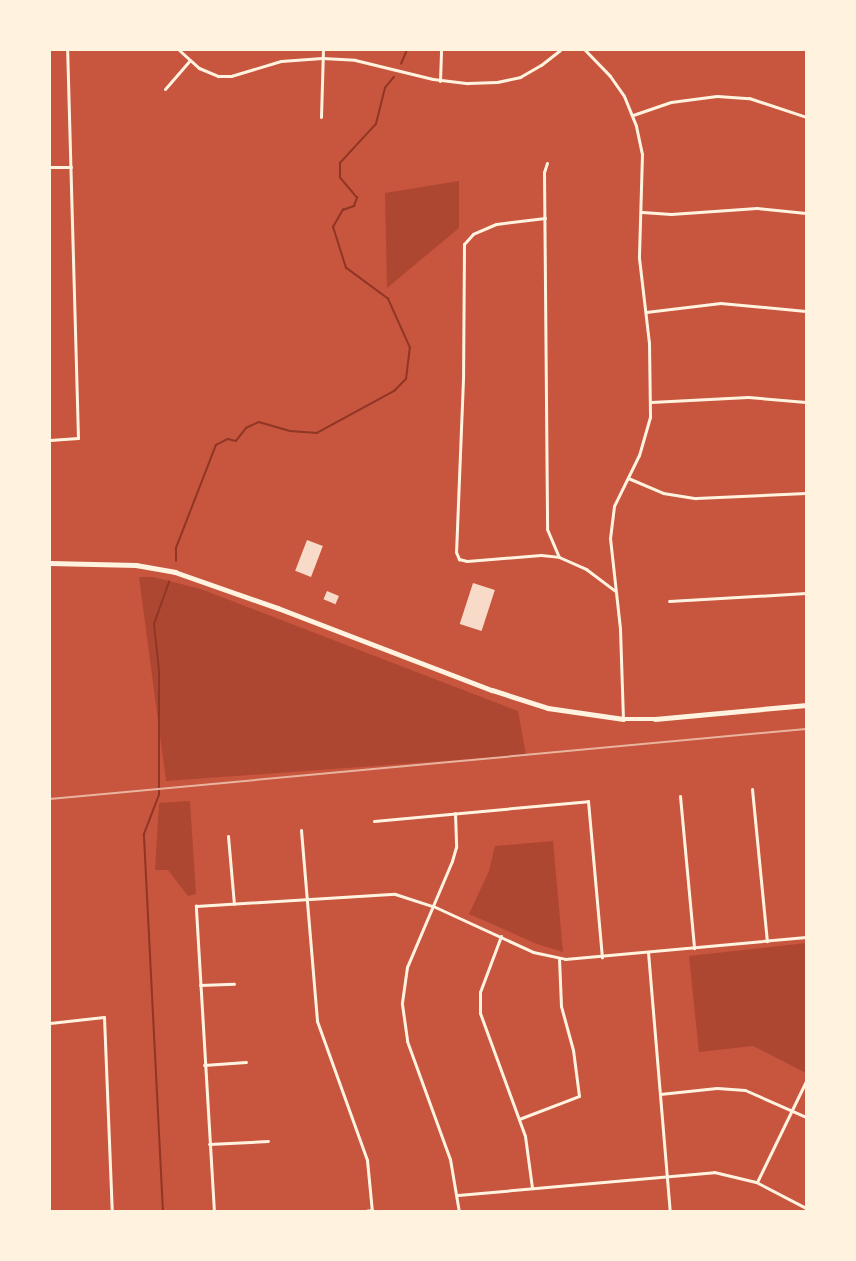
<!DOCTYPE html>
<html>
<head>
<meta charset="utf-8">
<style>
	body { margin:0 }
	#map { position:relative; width:856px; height:1261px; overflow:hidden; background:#c8553d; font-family:"Fira Sans Condensed",sans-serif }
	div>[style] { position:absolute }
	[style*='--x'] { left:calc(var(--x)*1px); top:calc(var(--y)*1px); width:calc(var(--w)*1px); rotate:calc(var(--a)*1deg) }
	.green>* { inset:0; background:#ae4732 }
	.stream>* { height:1.5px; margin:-0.75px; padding:0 0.75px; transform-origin:0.75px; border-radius:0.75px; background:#8f3625 }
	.building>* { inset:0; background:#f7dbc8; transform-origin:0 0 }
	.minor>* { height:3px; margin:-1.5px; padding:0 1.5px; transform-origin:1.5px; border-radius:1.5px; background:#fff3e0 }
	.primary>* { height:4.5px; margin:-2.25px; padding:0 2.25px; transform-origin:2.25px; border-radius:2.25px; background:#fff3e0 }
	.rail>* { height:1.5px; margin:-0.75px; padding:0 0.75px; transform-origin:0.75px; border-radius:0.75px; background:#e9b49f }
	span { translate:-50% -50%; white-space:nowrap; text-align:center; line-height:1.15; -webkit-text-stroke:6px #fff3e0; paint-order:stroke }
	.frame { position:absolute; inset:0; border:51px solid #fff3e0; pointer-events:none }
</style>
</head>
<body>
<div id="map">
	<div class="green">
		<i style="clip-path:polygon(459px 181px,459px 228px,387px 288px,385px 193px)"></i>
		<i style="clip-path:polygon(139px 577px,153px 577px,201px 589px,518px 711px,526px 755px,166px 781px)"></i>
		<i style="clip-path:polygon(190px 801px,196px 894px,188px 896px,168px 870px,155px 870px,159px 803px)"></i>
		<i style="clip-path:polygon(553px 841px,563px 952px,537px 944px,469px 914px,489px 871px,495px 846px)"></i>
		<i style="clip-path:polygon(806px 943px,806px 1073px,753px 1046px,699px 1052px,689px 956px)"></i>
	</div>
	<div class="stream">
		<i style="--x:401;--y:64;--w:15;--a:-67"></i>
		<i style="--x:176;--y:561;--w:13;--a:-90"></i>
		<i style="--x:176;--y:548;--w:110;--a:-68.8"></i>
		<i style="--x:216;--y:445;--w:13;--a:-27"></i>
		<i style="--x:228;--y:439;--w:8;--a:14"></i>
		<i style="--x:236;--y:441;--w:16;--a:-52"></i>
		<i style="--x:246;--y:428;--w:14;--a:-25"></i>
		<i style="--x:259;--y:422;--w:32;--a:16"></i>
		<i style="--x:290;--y:431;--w:27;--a:4"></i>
		<i style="--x:317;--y:433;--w:88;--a:-28.6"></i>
		<i style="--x:394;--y:391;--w:17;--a:-45"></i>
		<i style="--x:406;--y:379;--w:31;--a:-83"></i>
		<i style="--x:410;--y:348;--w:54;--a:-114.2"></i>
		<i style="--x:388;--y:299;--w:52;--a:-143.6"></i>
		<i style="--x:346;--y:268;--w:43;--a:-107.6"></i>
		<i style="--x:333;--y:227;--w:20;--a:-60"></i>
		<i style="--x:343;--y:210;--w:12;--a:-20"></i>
		<i style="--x:354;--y:206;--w:9;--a:-69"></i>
		<i style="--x:357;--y:198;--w:26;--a:-130"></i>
		<i style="--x:340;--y:178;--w:15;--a:-90"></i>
		<i style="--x:340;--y:163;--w:53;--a:-47.3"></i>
		<i style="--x:376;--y:124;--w:37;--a:-76"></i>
		<i style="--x:385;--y:88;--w:14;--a:-51"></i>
		<i style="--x:163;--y:1212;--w:378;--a:-92.9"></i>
		<i style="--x:144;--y:834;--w:42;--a:-69"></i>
		<i style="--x:159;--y:795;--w:124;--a:-90"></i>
		<i style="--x:159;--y:671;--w:47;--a:-96.1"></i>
		<i style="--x:154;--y:624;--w:45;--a:-70.3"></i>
	</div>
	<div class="building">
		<i style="left:307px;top:540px;width:17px;height:33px;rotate:21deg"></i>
		<i style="left:473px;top:583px;width:23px;height:43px;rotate:18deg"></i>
		<i style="left:327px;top:591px;width:13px;height:9px;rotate:23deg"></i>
	</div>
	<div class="minor">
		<i style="--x:179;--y:50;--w:27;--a:42"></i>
		<i style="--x:199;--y:68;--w:21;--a:23"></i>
		<i style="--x:218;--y:76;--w:13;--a:0"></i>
		<i style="--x:231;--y:76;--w:52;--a:-16.7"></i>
		<i style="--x:281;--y:61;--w:41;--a:-4.2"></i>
		<i style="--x:322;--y:58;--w:33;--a:3"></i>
		<i style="--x:355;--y:60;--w:80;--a:13.7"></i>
		<i style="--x:433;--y:79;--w:35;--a:7"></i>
		<i style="--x:468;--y:83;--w:29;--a:-2"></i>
		<i style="--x:497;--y:82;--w:24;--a:-12"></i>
		<i style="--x:520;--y:77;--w:24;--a:-30"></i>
		<i style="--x:541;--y:65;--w:24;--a:-38"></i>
		<i style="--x:585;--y:50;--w:36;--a:46"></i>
		<i style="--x:610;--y:76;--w:24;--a:55"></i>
		<i style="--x:624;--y:96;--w:32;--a:68"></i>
		<i style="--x:636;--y:126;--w:29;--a:78"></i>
		<i style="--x:642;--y:154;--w:104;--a:91.7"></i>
		<i style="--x:639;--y:258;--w:86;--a:83.3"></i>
		<i style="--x:649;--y:343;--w:74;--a:89.2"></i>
		<i style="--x:650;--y:417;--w:40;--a:106"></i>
		<i style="--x:639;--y:455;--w:57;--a:116.1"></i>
		<i style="--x:614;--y:506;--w:32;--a:97"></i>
		<i style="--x:610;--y:538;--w:92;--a:83.7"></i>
		<i style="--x:620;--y:629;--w:90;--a:88.1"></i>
		<i style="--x:440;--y:81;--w:31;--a:-88"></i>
		<i style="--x:165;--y:89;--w:38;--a:-49"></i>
		<i style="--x:633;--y:115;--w:40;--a:-18.9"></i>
		<i style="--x:671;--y:102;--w:46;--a:-7.4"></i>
		<i style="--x:717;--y:96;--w:32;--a:4"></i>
		<i style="--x:749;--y:98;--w:60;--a:18.4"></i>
		<i style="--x:321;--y:117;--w:67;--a:-88.3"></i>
		<i style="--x:547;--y:163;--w:9;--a:108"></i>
		<i style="--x:544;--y:172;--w:357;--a:89.5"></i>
		<i style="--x:547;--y:529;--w:30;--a:67"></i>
		<i style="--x:559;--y:557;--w:30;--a:24"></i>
		<i style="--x:586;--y:569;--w:36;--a:37"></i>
		<i style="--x:50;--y:167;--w:21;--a:0"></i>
		<i style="--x:642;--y:212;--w:29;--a:4"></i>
		<i style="--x:671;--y:214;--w:86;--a:-4"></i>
		<i style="--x:757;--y:208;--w:49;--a:5.8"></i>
		<i style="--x:545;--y:218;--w:49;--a:173"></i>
		<i style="--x:496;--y:224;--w:25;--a:157"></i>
		<i style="--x:473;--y:234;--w:13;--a:132"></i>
		<i style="--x:464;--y:244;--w:135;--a:90.4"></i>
		<i style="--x:463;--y:379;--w:173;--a:92.3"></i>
		<i style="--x:456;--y:552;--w:8;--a:67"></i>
		<i style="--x:459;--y:559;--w:8;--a:14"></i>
		<i style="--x:467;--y:561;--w:74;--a:-4.6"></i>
		<i style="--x:541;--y:555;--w:18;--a:6"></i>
		<i style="--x:646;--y:312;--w:75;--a:-6.9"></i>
		<i style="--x:720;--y:303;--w:86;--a:5.3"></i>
		<i style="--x:651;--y:402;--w:97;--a:-3"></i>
		<i style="--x:748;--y:397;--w:58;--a:4.9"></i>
		<i style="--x:50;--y:440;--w:28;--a:-4"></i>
		<i style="--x:78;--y:438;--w:388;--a:-91.6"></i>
		<i style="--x:628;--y:478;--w:38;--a:23"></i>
		<i style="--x:663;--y:493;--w:33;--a:9"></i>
		<i style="--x:696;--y:498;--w:110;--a:-2.6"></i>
		<i style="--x:669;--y:601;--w:137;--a:-3.3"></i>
		<i style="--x:752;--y:789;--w:153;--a:84.4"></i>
		<i style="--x:680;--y:796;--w:153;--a:84.7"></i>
		<i style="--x:455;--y:813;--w:34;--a:88"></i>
		<i style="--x:456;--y:847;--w:15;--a:106"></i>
		<i style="--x:452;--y:861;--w:115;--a:113"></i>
		<i style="--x:407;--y:967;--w:37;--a:98"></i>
		<i style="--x:402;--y:1004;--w:37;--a:82"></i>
		<i style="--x:407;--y:1041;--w:126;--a:70"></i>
		<i style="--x:450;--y:1159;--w:54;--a:80.4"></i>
		<i style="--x:374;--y:821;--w:215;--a:-5.3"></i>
		<i style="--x:588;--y:801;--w:157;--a:84.9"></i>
		<i style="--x:301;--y:830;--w:192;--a:85.2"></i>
		<i style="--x:317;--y:1021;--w:148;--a:70.2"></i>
		<i style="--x:367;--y:1160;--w:52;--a:84.5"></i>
		<i style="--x:228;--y:836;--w:68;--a:85"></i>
		<i style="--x:501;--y:936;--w:60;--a:110.6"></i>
		<i style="--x:480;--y:992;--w:21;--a:90"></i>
		<i style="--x:480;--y:1013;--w:131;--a:69.9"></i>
		<i style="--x:525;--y:1136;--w:52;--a:82.3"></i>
		<i style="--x:648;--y:952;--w:261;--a:85.2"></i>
		<i style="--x:200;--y:985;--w:34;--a:-2"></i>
		<i style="--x:50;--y:1023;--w:54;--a:-6.3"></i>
		<i style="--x:104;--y:1017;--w:195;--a:87.7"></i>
		<i style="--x:204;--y:1065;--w:42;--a:-4.1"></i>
		<i style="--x:660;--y:1094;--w:57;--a:-6"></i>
		<i style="--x:717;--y:1088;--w:28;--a:4"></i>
		<i style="--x:745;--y:1090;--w:67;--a:23.9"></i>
		<i style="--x:519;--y:1119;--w:64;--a:-21"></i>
		<i style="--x:579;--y:1096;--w:46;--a:-97.4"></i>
		<i style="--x:573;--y:1050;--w:46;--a:-105.3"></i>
		<i style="--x:561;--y:1006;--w:48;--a:-92.4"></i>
		<i style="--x:209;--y:1144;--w:59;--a:-2.9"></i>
		<i style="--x:757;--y:1182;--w:112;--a:-64.1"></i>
		<i style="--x:458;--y:1195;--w:257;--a:-5.1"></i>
		<i style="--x:714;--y:1172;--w:43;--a:13.4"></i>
		<i style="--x:756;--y:1182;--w:56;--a:27.5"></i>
		<i style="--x:214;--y:1212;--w:307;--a:-93.4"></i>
		<i style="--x:196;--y:906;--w:199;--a:-3.5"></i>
		<i style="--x:395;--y:894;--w:40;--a:18"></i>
		<i style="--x:433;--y:906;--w:110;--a:24.7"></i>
		<i style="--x:533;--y:952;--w:33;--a:12"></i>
		<i style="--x:565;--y:959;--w:242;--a:-5.2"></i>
		<i style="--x:358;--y:1212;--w:14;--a:-8"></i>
	</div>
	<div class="primary">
		<i style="--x:50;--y:563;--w:86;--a:1.3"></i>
		<i style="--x:136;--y:565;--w:40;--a:10"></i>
		<i style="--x:175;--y:572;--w:109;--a:19.3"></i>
		<i style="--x:278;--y:608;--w:229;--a:21"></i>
		<i style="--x:492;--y:690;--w:59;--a:17.8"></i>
		<i style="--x:548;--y:708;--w:76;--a:8.3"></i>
		<i style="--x:623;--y:719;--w:32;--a:0"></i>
		<i style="--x:655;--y:719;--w:152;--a:-5.3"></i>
	</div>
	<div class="rail">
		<i style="--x:50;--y:799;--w:759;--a:-5.29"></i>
	</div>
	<div class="frame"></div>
</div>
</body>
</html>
